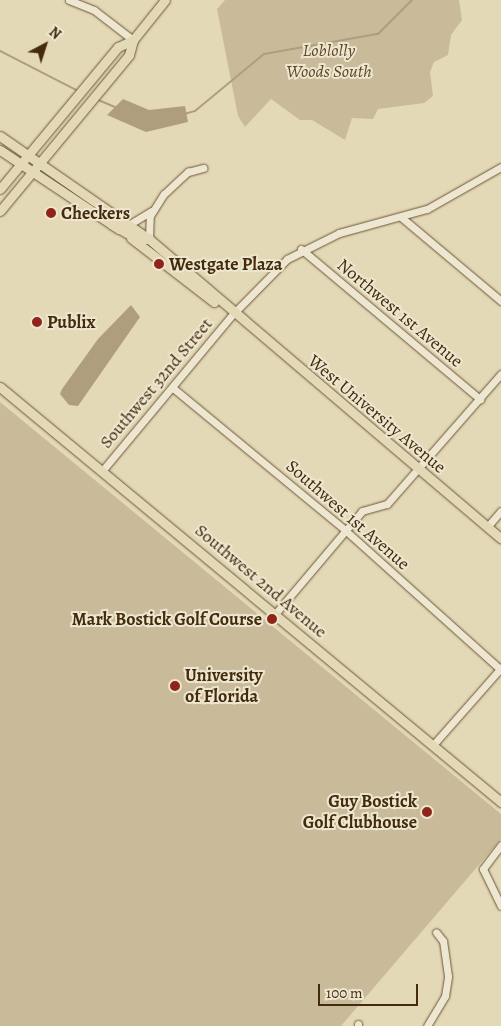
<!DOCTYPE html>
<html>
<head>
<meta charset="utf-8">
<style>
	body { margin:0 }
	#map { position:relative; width:501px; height:1026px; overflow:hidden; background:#e4d9b7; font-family:Alegreya,serif }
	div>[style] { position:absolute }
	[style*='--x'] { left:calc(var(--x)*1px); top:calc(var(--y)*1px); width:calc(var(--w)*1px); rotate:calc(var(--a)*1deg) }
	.green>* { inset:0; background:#c9bb9a }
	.water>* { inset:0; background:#ae9e7d }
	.stream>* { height:2px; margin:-1px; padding:0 1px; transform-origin:1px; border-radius:1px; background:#ae9e7d }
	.roads { filter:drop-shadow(0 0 1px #6c5637) drop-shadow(0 0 1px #6c5637) }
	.minor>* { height:7px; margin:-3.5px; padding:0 3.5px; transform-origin:3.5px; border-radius:3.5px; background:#ede6d0 }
	.major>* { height:9px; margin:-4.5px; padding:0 4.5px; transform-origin:4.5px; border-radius:4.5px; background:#e4d9b7 }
	.highway>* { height:10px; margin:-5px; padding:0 5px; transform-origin:5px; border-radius:5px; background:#e4d9b7 }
	.dots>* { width:14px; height:14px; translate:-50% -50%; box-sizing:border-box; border:2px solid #ede6d0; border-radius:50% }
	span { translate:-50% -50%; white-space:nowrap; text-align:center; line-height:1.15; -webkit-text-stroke:4px #ede6d0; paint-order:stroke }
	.park-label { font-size:18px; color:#5f4828; font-style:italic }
	.poi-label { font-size:18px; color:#442b0c; font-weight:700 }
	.left { translate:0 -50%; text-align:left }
	.right { translate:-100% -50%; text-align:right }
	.street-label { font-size:18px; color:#442b0c }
	.north { position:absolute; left:20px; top:20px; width:50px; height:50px; -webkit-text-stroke:4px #ede6d0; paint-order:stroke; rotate:40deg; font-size:14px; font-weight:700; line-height:20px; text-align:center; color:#442b0c }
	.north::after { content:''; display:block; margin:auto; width:18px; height:22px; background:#442b0c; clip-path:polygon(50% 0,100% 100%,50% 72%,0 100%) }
	.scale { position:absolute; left:318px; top:984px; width:100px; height:22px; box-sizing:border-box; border:2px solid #442b0c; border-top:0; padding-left:6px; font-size:15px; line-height:18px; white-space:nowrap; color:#442b0c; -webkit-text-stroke:4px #ede6d0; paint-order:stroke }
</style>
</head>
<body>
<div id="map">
	<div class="green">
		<i style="clip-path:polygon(225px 0,459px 0,462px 20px,451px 35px,448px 55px,434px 62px,430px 72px,433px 96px,424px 103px,378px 109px,373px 119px,352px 118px,345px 140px,312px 120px,300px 120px,271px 99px,245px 127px,238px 116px,217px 9px)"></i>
		<i style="clip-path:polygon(0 402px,501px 814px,501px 839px,341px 1026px,0 1026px)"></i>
	</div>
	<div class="water">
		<i style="clip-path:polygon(123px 99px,149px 110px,185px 106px,188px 122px,146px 132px,107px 115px)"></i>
		<i style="clip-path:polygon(131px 305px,140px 317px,78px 406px,69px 405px,60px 394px,62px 389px,98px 339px)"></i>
	</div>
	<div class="stream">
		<i style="--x:0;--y:51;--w:88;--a:27.1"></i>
		<i style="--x:96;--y:99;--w:23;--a:23"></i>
		<i style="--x:184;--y:114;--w:11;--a:-15"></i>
		<i style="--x:195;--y:111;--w:89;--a:-39.6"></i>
		<i style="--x:264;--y:54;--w:116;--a:-10"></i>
		<i style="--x:378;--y:34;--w:48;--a:-45"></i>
	</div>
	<div class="roads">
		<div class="minor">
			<i style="--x:69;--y:0;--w:27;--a:22"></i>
			<i style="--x:94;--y:10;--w:49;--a:37.6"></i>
			<i style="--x:401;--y:217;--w:131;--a:40"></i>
			<i style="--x:130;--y:224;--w:26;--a:-31"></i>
			<i style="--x:149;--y:239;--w:23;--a:-88"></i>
			<i style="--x:150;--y:216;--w:26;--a:-58"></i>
			<i style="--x:164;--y:194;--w:33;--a:-43"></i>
			<i style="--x:188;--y:172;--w:16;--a:-15"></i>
			<i style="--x:301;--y:249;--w:234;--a:40"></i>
			<i style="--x:173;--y:388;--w:223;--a:39.5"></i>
			<i style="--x:345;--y:530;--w:208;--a:41.9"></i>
			<i style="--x:102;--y:471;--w:204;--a:-50.2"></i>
			<i style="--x:233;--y:314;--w:77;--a:-45.5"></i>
			<i style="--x:287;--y:259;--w:58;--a:-26.6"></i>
			<i style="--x:339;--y:233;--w:91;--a:-15.3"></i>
			<i style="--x:427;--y:209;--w:85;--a:-29.6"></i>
			<i style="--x:487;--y:527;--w:21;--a:-49"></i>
			<i style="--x:275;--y:614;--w:135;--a:-49.8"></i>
			<i style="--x:362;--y:511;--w:26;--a:-16"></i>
			<i style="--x:387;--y:504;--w:173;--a:-48.8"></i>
			<i style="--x:433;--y:745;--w:103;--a:-48.6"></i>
			<i style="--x:501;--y:845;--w:30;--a:127"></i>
			<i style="--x:483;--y:869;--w:41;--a:64.1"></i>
			<i style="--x:358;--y:1024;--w:2;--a:90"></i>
			<i style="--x:427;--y:1026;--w:35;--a:-59"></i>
			<i style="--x:445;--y:996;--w:20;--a:-81"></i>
			<i style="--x:448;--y:976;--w:35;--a:-98"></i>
			<i style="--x:443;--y:941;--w:11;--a:-128"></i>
		</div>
		<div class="major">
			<i style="--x:0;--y:136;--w:181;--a:34.7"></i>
			<i style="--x:149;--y:239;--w:462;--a:40.4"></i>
			<i style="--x:0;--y:150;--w:143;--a:33.6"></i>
			<i style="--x:0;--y:189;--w:185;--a:-50.3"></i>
			<i style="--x:118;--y:47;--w:17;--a:-25"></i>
			<i style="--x:0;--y:211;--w:202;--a:-50.4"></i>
			<i style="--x:129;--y:55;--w:16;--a:-75"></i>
			<i style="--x:133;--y:40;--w:51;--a:-51.3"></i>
			<i style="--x:131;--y:238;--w:105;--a:37.6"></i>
			<i style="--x:0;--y:387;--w:651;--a:39.64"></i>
		</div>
		<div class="highway">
			<i style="--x:113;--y:225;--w:29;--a:29"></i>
			<i style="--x:138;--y:239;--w:11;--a:0"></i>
		</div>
	</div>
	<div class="dots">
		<i style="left:51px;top:213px;background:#8f2418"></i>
		<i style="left:159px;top:264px;background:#8f2418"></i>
		<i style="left:37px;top:322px;background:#8f2418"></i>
		<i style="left:272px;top:619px;background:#8f2418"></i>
		<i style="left:175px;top:686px;background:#8f2418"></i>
		<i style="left:427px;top:812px;background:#8f2418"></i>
	</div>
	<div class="park-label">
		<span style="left:329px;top:61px">Loblolly<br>Woods South</span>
	</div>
	<div class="poi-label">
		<span class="left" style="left:61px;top:213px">Checkers</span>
		<span class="left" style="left:169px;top:264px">Westgate Plaza</span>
		<span class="left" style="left:47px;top:322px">Publix</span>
		<span class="right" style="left:262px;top:619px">Mark Bostick Golf Course</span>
		<span class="left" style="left:185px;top:686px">University<br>of Florida</span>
		<span class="right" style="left:417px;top:812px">Guy Bostick<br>Golf Clubhouse</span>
	</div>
	<div class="street-label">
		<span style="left:400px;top:313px;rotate:40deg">Northwest 1st Avenue</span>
		<span style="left:156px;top:383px;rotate:-50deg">Southwest 32nd Street</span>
		<span style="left:377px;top:414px;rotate:40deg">West University Avenue</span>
		<span style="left:348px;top:515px;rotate:41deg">Southwest 1st Avenue</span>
		<span style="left:261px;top:581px;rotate:40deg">Southwest 2nd Avenue</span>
	</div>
	<div class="north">N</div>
	<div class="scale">100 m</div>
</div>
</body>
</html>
